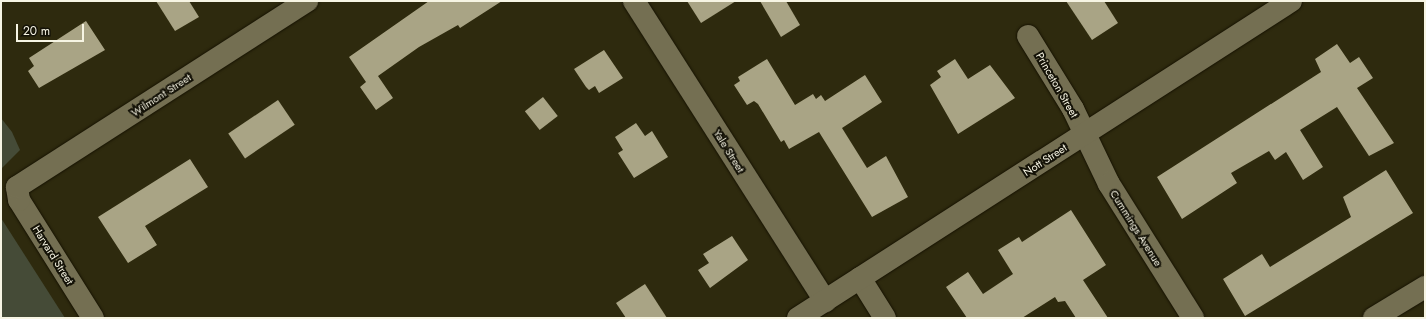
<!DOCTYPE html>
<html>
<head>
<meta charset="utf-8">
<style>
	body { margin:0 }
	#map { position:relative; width:1426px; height:319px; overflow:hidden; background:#2e2a0e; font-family:Jost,sans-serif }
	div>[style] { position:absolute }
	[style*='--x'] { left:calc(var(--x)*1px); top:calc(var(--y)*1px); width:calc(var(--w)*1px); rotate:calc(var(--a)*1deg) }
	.green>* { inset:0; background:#454b37 }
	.building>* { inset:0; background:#a9a485; transform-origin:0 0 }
	.roads { filter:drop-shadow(0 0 1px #161200) drop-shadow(0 0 1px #161200) }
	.minor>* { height:22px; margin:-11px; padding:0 11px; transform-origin:11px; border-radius:11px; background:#746f52 }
	.tertiary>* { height:22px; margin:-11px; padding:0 11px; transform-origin:11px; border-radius:11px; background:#746f52 }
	span { translate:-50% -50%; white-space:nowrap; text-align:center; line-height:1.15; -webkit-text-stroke:4px #141207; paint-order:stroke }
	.street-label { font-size:11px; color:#f7f5e4 }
	.frame { position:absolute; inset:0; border:2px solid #f7f5e4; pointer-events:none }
	.scale { position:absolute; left:16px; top:24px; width:68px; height:18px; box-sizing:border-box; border:2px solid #f7f5e4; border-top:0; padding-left:5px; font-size:12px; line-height:14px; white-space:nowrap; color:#f7f5e4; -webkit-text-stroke:3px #141207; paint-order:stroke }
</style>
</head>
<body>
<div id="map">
	<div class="green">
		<i style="clip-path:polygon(1px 118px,12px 132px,20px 150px,1px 169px)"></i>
		<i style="clip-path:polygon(1px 218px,65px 318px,1px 318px)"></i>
	</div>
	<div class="building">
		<i style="clip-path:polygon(156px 1px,189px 1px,199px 17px,175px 31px)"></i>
		<i style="clip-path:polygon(429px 1px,502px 1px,460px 28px,458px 25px,419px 47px,378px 76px,393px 98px,376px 110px,360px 87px,366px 82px,349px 57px)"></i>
		<i style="clip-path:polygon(687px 1px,736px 1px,701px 23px)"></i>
		<i style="clip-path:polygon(760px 1px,786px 1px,800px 25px,781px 37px)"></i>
		<i style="clip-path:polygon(1066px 1px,1104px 1px,1118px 23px,1092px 40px)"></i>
		<i style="clip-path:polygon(86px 21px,105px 50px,39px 88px,28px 71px,34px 66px,29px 58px)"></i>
		<i style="clip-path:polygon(1337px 44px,1350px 63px,1359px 57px,1373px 78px,1357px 88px,1394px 143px,1369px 156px,1337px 107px,1300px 130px,1323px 167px,1303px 180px,1286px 152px,1275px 160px,1269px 151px,1231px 173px,1237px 183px,1182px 219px,1157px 177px,1321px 72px,1315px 59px)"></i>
		<i style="clip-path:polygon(604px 50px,623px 78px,599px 93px,595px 86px,589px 90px,586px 87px,574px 69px)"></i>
		<i style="clip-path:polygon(767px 59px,795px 105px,813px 94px,816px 99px,821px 95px,825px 101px,865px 75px,882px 102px,842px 128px,867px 168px,886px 156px,908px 197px,872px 217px,819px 132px,789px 149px,784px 140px,781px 142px,758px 104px,754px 101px,747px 105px,734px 85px,740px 81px,738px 77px)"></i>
		<i style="clip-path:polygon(955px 59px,968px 79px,990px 65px,1015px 98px,958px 134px,930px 85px,941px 77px,937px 71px)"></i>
		<i style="left:543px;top:97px;width:24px;height:23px;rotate:52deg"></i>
		<i style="left:278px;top:100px;width:30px;height:60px;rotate:56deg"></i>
		<i style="clip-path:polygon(636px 123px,645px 136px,652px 131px,668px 157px,634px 178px,618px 153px,623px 150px,615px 137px)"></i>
		<i style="clip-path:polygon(190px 159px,208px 187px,145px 226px,157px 245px,128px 263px,98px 217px)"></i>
		<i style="clip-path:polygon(1386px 170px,1413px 213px,1245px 316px,1223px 279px,1262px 254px,1270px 267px,1351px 217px,1343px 197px)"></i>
		<i style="clip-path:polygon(1071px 210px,1106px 265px,1083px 280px,1108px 318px,1076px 318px,1065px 301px,1058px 302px,1055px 297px,1022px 318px,967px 318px,946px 287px,968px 272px,983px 294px,1013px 274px,998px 250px,1019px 237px,1022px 242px)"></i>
		<i style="clip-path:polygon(732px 236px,748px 260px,710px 288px,698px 270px,709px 263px,703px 254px)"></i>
		<i style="clip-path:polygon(645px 284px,667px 318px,626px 318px,616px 303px)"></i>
	</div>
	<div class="roads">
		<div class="minor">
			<i style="--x:634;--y:1;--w:356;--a:57.5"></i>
			<i style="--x:1028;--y:36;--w:86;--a:58.3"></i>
			<i style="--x:1073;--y:109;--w:83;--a:64.4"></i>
			<i style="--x:1109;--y:184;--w:158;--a:57.9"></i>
			<i style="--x:860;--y:278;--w:47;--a:58"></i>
			<i style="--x:93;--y:318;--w:139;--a:-122.1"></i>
			<i style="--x:19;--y:200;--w:13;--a:-99"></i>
			<i style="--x:17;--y:187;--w:345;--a:-32.7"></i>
			<i style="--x:1374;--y:318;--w:60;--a:-31.3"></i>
		</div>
		<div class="tertiary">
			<i style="--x:798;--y:318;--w:586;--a:-32.74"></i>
		</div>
	</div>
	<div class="street-label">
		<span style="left:1057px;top:85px;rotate:60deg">Princeton Street</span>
		<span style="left:161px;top:95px;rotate:-33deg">Wilmont Street</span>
		<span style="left:729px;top:151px;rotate:58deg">Yale Street</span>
		<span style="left:1045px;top:160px;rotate:-33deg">Nott Street</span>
		<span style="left:1136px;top:228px;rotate:58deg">Cummings Avenue</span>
		<span style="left:53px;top:255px;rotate:58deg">Harvard Street</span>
	</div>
	<div class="frame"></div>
	<div class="scale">20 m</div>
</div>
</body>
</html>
